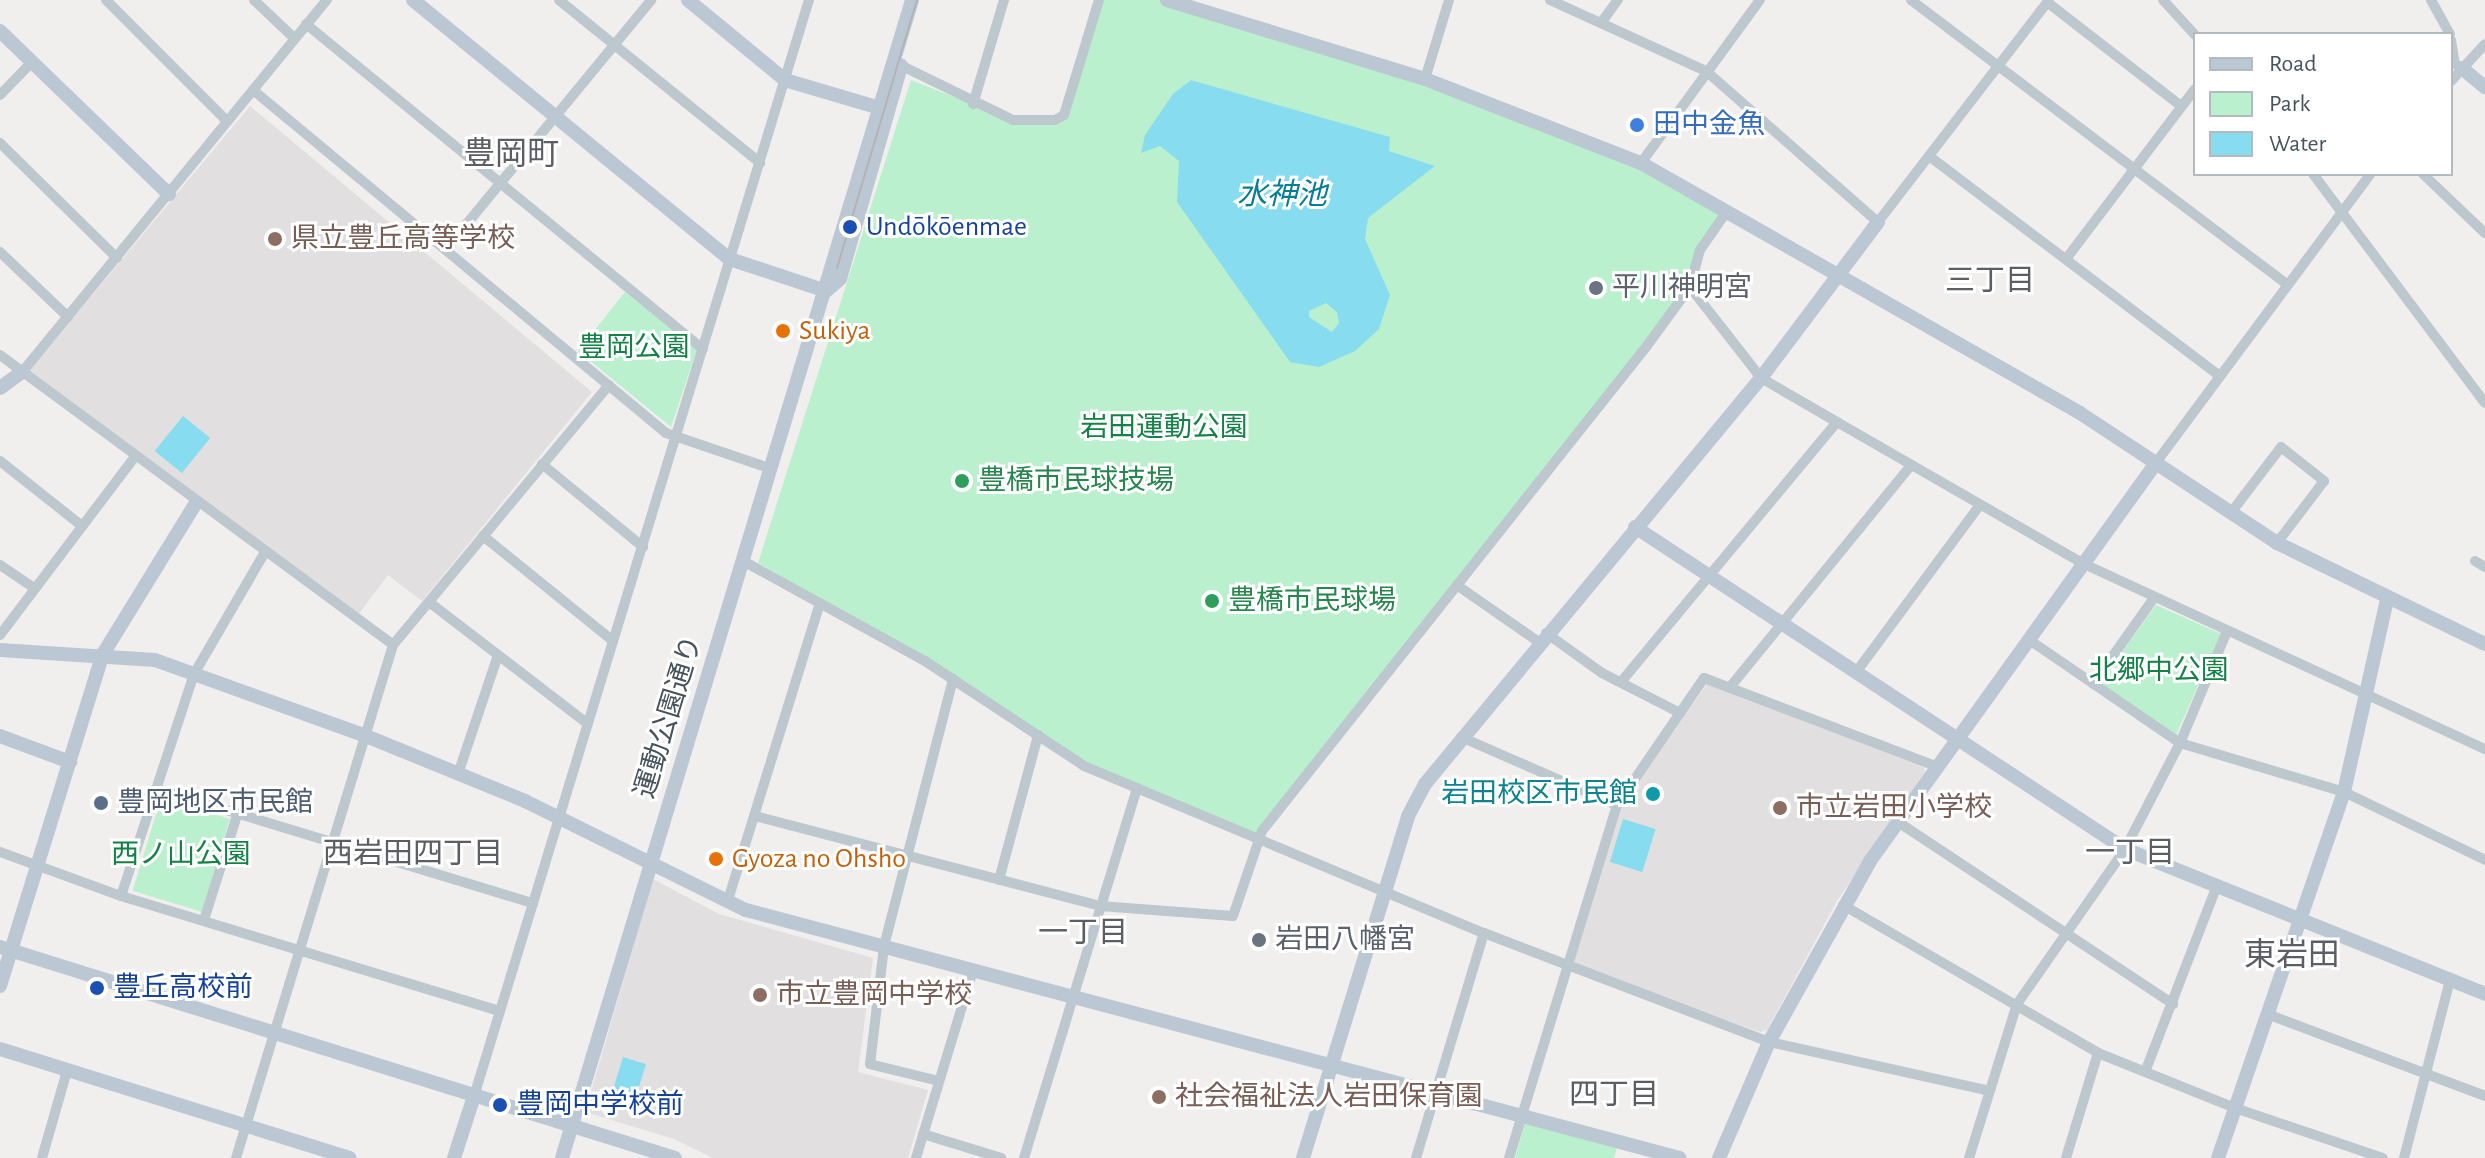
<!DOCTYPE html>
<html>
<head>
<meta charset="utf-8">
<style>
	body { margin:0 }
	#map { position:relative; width:2485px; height:1158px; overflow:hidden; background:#f1eeee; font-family:"Alegreya Sans","Noto Sans JP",sans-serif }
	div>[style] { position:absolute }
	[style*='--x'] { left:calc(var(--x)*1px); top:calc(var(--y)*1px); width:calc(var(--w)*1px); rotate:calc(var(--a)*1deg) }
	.education>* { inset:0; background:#e2dfe0 }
	.green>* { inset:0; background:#bbf0ce; transform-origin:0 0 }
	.water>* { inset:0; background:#87ddef; transform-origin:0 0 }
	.street>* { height:10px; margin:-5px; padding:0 5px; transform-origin:5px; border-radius:5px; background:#bcc7ce }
	.secondary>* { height:14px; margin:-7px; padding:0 7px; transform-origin:7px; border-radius:7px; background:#bbc8d3 }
	.tram>* { height:2px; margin:-1px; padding:0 1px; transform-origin:1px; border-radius:1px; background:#b0b4b9 }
	.dots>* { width:22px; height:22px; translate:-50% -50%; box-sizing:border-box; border:4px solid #fff; border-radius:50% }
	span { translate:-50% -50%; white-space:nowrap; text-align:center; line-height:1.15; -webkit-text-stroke:6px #fff; paint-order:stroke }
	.shop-label { font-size:28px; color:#366cbe }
	.left { translate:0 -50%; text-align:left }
	.transit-label { font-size:28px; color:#164399 }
	.education-label { font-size:28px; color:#785e54 }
	.worship-label { font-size:28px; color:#5b616d }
	.food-label { font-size:28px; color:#c56008 }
	.park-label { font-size:28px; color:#148146 }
	.leisure-label { font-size:28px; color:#27864d }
	.street-label { font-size:28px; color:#46535d }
	.culture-label { font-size:28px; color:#0d838f }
	.right { translate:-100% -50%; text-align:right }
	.service-label { font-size:28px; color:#4e5e75 }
	.water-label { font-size:30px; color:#087e96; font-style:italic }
	.neighbourhood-label { font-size:30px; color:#5b5f64 }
	.quarter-label { font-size:32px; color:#5b5f64 }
	.legend { position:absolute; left:2193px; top:32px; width:260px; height:144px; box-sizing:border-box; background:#fff; border:2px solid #b5babe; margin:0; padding:10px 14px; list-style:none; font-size:24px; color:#46535d }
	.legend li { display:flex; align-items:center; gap:16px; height:40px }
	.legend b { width:40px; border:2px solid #b5babe }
</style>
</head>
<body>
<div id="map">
	<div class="education">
		<i style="clip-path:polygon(250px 106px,592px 392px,422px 601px,388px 575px,358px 615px,28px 372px)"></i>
		<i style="clip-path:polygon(1707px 684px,1924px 767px,1925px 772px,1837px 901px,1767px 1030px,1760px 1032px,1577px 966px,1574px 960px,1622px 804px)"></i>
		<i style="clip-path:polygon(653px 879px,719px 914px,873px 958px,858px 1072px,928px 1090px,908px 1158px,713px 1158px,674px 1139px,585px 1112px)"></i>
	</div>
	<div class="green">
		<i style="clip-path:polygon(1099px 0,1167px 0,1543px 122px,1727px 211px,1701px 249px,1690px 287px,1259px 839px,1084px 766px,925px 661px,758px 563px,911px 80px,1013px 120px,1064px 115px)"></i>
		<i style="clip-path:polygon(625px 292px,697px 349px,671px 427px,578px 351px)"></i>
		<i style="clip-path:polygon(2156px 605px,2221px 634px,2176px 735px,2100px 683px)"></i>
		<i style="left:161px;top:798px;width:72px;height:97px;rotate:17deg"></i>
		<i style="clip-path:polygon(1525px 1123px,1617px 1148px,1614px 1158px,1515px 1158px)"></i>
	</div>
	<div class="water">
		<i style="clip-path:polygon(evenodd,1191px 80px,1390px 137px,1389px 151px,1435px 166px,1368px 218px,1365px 239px,1390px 295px,1379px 329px,1355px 351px,1319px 367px,1290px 362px,1177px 202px,1179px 161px,1160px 146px,1141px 153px,1145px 135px,1173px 94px,1191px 80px,1326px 303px,1337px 312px,1339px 323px,1332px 332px,1309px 317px,1309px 311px,1326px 303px)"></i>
		<i style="left:183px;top:416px;width:35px;height:45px;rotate:39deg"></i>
		<i style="left:1623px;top:819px;width:34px;height:45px;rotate:17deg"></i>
		<i style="left:623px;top:1057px;width:24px;height:46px;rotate:17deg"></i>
	</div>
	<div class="street">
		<i style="--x:106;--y:0;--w:171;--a:45"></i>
		<i style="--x:254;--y:0;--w:55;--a:43.5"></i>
		<i style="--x:559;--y:0;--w:259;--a:39"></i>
		<i style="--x:1550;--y:0;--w:171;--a:24.5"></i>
		<i style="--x:1706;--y:71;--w:229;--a:41.3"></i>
		<i style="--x:1878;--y:222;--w:280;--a:-52.4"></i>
		<i style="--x:1911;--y:0;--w:471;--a:37.1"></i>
		<i style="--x:2163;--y:0;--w:47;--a:47.6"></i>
		<i style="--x:2431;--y:0;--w:39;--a:61"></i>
		<i style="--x:2047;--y:2;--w:170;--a:37.8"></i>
		<i style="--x:1601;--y:23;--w:29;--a:-54"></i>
		<i style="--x:306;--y:24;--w:513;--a:39.31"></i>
		<i style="--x:2451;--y:40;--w:24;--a:81"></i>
		<i style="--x:2455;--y:64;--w:8;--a:30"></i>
		<i style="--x:898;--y:64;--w:128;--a:26"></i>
		<i style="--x:1013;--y:120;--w:42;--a:0"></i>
		<i style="--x:1055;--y:120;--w:10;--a:-29"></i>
		<i style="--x:1064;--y:115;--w:120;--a:-73.1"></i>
		<i style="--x:1425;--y:79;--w:83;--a:-73.1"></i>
		<i style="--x:2451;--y:81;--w:50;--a:-47.4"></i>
		<i style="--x:253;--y:90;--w:537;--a:39.71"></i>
		<i style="--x:666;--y:433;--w:112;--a:18.8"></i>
		<i style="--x:0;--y:95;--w:46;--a:-45.9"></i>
		<i style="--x:973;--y:104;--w:109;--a:-73.4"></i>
		<i style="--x:0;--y:143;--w:164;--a:44.5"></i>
		<i style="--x:1929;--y:156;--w:365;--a:37.1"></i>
		<i style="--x:1641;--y:163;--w:202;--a:-53.9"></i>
		<i style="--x:2313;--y:174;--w:286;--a:53.1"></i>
		<i style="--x:2423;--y:174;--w:86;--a:43.6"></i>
		<i style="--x:446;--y:249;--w:323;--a:-50.5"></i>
		<i style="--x:0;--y:252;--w:94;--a:43.7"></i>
		<i style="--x:2066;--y:259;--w:213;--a:-52.8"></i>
		<i style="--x:1690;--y:287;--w:115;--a:52"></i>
		<i style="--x:1761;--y:378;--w:88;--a:30.1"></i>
		<i style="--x:1837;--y:422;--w:283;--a:29.9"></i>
		<i style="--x:2082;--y:563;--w:444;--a:24.8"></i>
		<i style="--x:0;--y:355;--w:488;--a:36.4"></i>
		<i style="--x:23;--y:371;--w:480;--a:-50.7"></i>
		<i style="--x:0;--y:461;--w:105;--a:38.4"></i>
		<i style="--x:542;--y:464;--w:131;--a:39.4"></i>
		<i style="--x:2155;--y:464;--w:361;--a:-53.4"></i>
		<i style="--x:2230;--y:514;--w:84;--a:-52.7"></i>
		<i style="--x:2281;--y:447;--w:55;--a:38.3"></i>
		<i style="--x:2324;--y:481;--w:78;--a:127.2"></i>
		<i style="--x:483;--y:536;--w:167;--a:38.9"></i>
		<i style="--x:2475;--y:561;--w:12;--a:31"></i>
		<i style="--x:745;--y:562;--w:205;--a:28.8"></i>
		<i style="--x:925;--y:661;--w:191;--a:33.4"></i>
		<i style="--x:1084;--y:766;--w:433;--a:22.7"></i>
		<i style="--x:1484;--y:933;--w:305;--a:20.9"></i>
		<i style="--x:1769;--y:1042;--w:226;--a:12.5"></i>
		<i style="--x:0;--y:565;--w:40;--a:34"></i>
		<i style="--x:1458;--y:586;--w:98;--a:34.7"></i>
		<i style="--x:429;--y:602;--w:200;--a:37.5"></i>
		<i style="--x:1546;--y:633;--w:69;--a:35.5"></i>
		<i style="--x:1602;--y:673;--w:88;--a:27.1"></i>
		<i style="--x:0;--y:635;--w:222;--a:-52.9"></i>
		<i style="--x:2028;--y:639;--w:184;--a:34.4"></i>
		<i style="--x:2180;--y:743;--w:171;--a:16.6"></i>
		<i style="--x:2344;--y:792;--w:157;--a:25.7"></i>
		<i style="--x:1857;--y:671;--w:207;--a:-53.5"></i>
		<i style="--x:1621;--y:682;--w:338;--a:-50.3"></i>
		<i style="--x:2093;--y:684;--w:105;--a:-54.7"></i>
		<i style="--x:1731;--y:686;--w:285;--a:-50.8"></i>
		<i style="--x:1461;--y:737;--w:170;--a:23.6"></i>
		<i style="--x:458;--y:774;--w:122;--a:-71.4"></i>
		<i style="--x:157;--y:789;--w:393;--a:16.9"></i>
		<i style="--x:755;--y:816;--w:357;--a:14.6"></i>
		<i style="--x:1100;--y:906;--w:133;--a:4.3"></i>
		<i style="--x:1233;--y:916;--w:90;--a:-71.2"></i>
		<i style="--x:1262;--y:831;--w:618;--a:-51.57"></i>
		<i style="--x:1646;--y:347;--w:74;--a:-53.7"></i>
		<i style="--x:1690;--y:287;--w:38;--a:-75"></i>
		<i style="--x:1700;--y:250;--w:47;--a:-55.3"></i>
		<i style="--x:1898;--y:822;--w:330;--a:33.5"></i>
		<i style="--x:0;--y:852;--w:129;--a:20"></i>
		<i style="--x:121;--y:896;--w:396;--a:16.9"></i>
		<i style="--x:999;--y:880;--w:150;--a:-74.9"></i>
		<i style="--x:121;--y:896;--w:234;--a:-71.8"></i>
		<i style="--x:194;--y:674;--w:141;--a:-59.8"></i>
		<i style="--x:728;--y:900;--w:311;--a:-72.8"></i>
		<i style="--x:1843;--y:905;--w:295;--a:30.1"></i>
		<i style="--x:2098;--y:1053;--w:148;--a:21.9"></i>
		<i style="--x:2235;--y:1108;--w:156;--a:18.7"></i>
		<i style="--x:204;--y:920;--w:113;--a:-72.5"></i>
		<i style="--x:2267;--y:1014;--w:233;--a:20.6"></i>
		<i style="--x:2145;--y:1072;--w:200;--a:-68.9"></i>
		<i style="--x:939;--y:1081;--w:71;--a:-166.2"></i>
		<i style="--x:870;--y:1064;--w:119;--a:-83.2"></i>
		<i style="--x:884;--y:946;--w:276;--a:-75.5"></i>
		<i style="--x:475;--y:1093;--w:1143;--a:-73.01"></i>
		<i style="--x:923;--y:1134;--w:82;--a:17.1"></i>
		<i style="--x:42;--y:1158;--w:91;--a:-74"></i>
		<i style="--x:236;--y:1158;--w:536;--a:-72.98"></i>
		<i style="--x:393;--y:645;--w:338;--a:-50.3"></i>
		<i style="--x:916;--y:1158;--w:196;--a:-73.1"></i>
		<i style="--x:1024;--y:1158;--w:387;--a:-73"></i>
		<i style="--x:1416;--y:1158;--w:235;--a:-73.2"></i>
		<i style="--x:1509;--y:1158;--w:369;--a:-73"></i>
		<i style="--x:1617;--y:805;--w:154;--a:-55.6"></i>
		<i style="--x:1704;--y:678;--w:248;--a:20.8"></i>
		<i style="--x:1969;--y:1158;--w:161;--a:-72.7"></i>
		<i style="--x:2017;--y:1004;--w:189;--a:-55.1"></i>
		<i style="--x:2125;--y:849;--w:119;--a:-62.6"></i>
		<i style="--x:2180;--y:743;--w:121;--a:-67.2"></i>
		<i style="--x:2066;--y:1158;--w:110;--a:-73.1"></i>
		<i style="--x:2404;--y:1158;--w:184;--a:-75.5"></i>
	</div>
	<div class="secondary">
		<i style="--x:413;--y:0;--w:409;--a:39.3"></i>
		<i style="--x:730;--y:259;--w:101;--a:18.4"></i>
		<i style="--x:688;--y:0;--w:126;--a:39.5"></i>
		<i style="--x:785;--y:80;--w:105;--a:16.5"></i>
		<i style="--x:1167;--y:0;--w:270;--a:17"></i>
		<i style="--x:1425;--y:79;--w:232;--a:21.3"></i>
		<i style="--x:1641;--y:163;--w:505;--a:29.66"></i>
		<i style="--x:2080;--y:413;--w:236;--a:33.4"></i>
		<i style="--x:2277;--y:543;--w:231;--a:25.9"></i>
		<i style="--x:0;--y:31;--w:235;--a:44"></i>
		<i style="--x:2462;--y:68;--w:30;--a:40"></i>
		<i style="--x:826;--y:291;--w:18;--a:-41"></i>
		<i style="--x:840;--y:279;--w:222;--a:-74"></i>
		<i style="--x:0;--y:388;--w:29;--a:-36"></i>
		<i style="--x:1635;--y:527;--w:586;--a:33.31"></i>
		<i style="--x:2125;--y:849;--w:388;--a:21.9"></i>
		<i style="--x:0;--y:650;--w:155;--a:3.7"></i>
		<i style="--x:155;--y:660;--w:224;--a:19.8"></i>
		<i style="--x:366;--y:736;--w:172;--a:22.2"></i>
		<i style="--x:525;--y:801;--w:246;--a:26.3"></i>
		<i style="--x:746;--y:910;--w:966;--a:14.87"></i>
		<i style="--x:0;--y:736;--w:75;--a:20.4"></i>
		<i style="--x:0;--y:947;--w:707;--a:17.36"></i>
		<i style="--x:0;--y:986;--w:348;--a:-72.8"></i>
		<i style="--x:103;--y:654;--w:177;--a:-58.4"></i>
		<i style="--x:0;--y:1049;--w:366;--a:17.3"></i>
		<i style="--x:454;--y:1158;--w:68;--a:-72.1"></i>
		<i style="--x:562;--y:1158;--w:1210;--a:-73.18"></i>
		<i style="--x:1303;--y:1158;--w:358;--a:-72.9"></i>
		<i style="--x:1408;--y:816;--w:36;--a:-62"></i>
		<i style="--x:1425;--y:784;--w:527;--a:-50.39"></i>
		<i style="--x:1761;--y:378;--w:195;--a:-53.1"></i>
		<i style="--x:1719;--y:1158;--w:126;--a:-66.7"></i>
		<i style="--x:1769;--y:1042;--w:207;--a:-60.8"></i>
		<i style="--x:1870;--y:861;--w:489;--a:-54.3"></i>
		<i style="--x:2218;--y:1158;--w:387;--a:-71"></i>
		<i style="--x:2344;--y:792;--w:198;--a:-77.4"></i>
	</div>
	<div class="tram">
		<i style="--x:837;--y:268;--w:280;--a:-73.4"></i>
	</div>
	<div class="dots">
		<i style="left:1637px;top:125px;background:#3f7fe0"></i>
		<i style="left:850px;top:227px;background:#1a4fb4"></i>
		<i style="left:275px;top:239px;background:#8d6e63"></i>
		<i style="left:1596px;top:288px;background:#6b7280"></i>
		<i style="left:783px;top:331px;background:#e8710a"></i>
		<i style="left:962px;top:481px;background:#2e9e5b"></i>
		<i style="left:1212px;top:601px;background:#2e9e5b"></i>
		<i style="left:1653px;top:794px;background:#0f9aa8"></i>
		<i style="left:101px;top:803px;background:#5c6f8a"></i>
		<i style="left:1780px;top:808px;background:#8d6e63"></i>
		<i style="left:716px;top:859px;background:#e8710a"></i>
		<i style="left:1259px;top:940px;background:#6b7280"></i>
		<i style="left:97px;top:988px;background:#1a4fb4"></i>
		<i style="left:760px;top:995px;background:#8d6e63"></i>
		<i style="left:1159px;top:1097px;background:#8d6e63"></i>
		<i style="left:500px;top:1105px;background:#1a4fb4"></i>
	</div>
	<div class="shop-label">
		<span class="left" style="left:1653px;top:125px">田中金魚</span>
	</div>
	<div class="transit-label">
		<span class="left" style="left:866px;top:227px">Undōkōenmae</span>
		<span class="left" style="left:113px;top:988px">豊丘高校前</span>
		<span class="left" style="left:516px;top:1105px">豊岡中学校前</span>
	</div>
	<div class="education-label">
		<span class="left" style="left:291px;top:239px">県立豊丘高等学校</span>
		<span class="left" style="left:1796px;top:808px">市立岩田小学校</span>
		<span class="left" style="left:776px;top:995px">市立豊岡中学校</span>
		<span class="left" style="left:1175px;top:1097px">社会福祉法人岩田保育園</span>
	</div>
	<div class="worship-label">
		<span class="left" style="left:1612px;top:288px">平川神明宮</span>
		<span class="left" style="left:1275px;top:940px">岩田八幡宮</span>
	</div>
	<div class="food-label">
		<span class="left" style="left:799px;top:331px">Sukiya</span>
		<span class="left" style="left:732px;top:859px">Gyoza no Ohsho</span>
	</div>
	<div class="park-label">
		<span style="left:634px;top:348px">豊岡公園</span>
		<span style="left:1164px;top:428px">岩田運動公園</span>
		<span style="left:2159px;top:671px">北郷中公園</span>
		<span style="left:181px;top:855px">西ノ山公園</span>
	</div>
	<div class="leisure-label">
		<span class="left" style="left:978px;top:481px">豊橋市民球技場</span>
		<span class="left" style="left:1228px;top:601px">豊橋市民球場</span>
	</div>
	<div class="street-label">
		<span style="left:669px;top:717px;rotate:-73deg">運動公園通り</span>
	</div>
	<div class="culture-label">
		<span class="right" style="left:1637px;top:794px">岩田校区市民館</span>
	</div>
	<div class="service-label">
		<span class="left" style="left:117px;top:803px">豊岡地区市民館</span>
	</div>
	<div class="water-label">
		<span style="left:1282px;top:195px">水神池</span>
	</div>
	<div class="neighbourhood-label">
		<span style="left:1990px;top:281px">三丁目</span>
		<span style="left:2130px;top:853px">一丁目</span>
		<span style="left:413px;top:854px">西岩田四丁目</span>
		<span style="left:1083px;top:933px">一丁目</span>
		<span style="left:1614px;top:1095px">四丁目</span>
	</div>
	<div class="quarter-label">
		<span style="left:511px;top:154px">豊岡町</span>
		<span style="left:2292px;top:955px">東岩田</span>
	</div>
	<ul class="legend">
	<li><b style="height:10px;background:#bbc8d3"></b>Road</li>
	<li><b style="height:22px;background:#bbf0ce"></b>Park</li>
	<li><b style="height:22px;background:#87ddef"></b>Water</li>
	</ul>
</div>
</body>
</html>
